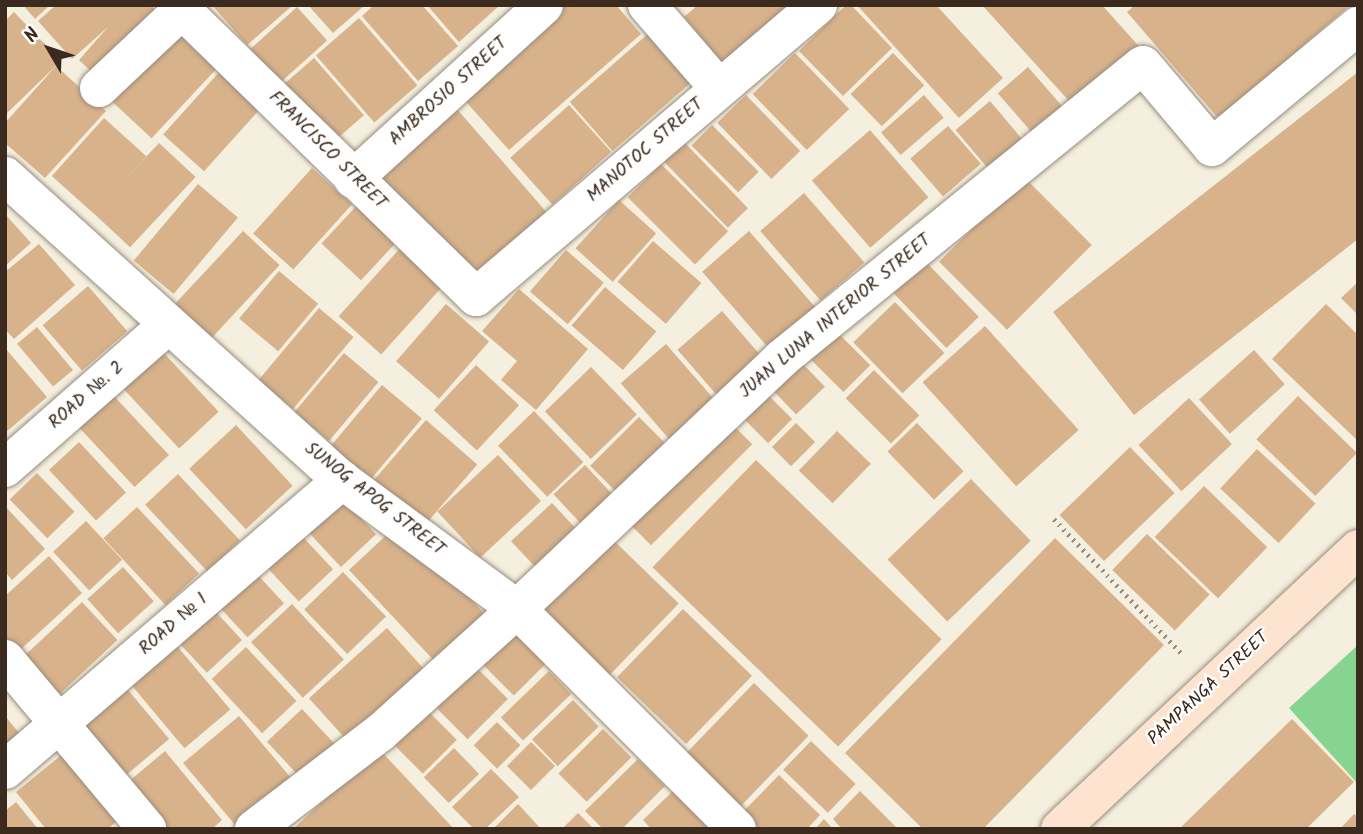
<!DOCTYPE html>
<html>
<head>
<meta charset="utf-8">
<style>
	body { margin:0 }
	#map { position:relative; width:1363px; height:834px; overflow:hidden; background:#f4efde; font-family:Kalam,sans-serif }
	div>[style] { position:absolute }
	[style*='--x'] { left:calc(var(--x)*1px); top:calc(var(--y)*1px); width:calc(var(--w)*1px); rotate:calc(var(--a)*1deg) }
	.green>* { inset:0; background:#87d491 }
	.building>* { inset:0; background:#d8b28b; transform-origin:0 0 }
	.path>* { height:4.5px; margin-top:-2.25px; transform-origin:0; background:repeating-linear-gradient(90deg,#988c7e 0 2px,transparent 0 7px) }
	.roads { filter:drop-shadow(0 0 2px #988c7e) drop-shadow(0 0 2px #988c7e) }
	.street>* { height:38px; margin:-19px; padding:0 19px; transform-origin:19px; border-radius:19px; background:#fff }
	.secondary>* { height:38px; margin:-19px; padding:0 19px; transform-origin:19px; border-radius:19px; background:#fde4d1 }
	span { translate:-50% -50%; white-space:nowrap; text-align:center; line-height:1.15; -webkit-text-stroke:5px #fff; paint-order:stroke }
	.street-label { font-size:18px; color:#3b2a1e }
	.frame { position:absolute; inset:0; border:7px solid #3b2a1e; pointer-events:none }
	.north { position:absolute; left:14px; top:14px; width:70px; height:70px; -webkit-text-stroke:5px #fff; paint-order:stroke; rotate:309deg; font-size:19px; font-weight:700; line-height:28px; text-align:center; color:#3b2a1e }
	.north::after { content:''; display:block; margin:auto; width:24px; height:32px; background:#3b2a1e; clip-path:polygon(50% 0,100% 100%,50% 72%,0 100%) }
</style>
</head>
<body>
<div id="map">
	<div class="green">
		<i style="clip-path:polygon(1358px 645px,1358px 784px,1289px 708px)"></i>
	</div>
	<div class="building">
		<i style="clip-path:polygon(23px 5px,50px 5px,35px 19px)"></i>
		<i style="clip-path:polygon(56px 5px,150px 5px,176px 29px,117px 95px,79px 60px,108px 27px,72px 59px,38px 21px)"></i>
		<i style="clip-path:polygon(212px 5px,293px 5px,247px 45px)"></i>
		<i style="clip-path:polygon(308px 5px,365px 5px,333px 33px)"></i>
		<i style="clip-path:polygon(374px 5px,422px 5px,458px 46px,418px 81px,362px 16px)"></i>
		<i style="clip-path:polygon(427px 5px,500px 5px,459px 42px)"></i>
		<i style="clip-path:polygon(561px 5px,616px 5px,641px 34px,509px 150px,460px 95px)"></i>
		<i style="clip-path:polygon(698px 5px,791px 5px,722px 63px,684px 17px)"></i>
		<i style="clip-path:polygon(846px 5px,851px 5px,892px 48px,843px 96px,799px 51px)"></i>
		<i style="clip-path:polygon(857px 5px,936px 5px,1003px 78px,959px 118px)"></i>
		<i style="clip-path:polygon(982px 5px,1102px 5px,1144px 52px,1079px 112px)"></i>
		<i style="clip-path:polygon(1135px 5px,1350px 5px,1219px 119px,1127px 12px)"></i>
		<i style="left:297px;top:7px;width:45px;height:64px;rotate:48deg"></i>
		<i style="clip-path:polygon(14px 12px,61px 61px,5px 115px,5px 21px)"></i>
		<i style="left:359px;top:18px;width:89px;height:57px;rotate:49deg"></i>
		<i style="left:181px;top:29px;width:53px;height:100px;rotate:43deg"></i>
		<i style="left:649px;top:33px;width:65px;height:105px;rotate:49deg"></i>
		<i style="left:795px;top:53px;width:78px;height:59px;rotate:46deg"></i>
		<i style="left:893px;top:53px;width:45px;height:59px;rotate:46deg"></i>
		<i style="left:314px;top:58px;width:76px;height:41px;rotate:49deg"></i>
		<i style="clip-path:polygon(56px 66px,106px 111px,45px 178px,5px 143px,5px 123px)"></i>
		<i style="left:1028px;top:67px;width:62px;height:40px;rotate:49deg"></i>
		<i style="left:222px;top:69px;width:55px;height:88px;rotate:42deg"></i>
		<i style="clip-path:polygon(1358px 72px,1358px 239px,1134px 415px,1053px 312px)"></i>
		<i style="left:746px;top:95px;width:78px;height:40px;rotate:46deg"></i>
		<i style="left:924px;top:95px;width:30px;height:57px;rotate:49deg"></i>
		<i style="left:990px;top:101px;width:52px;height:45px;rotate:50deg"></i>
		<i style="left:569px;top:105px;width:63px;height:79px;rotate:48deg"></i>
		<i style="left:456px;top:108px;width:140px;height:101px;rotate:49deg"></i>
		<i style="left:104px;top:118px;width:57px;height:78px;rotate:42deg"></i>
		<i style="left:712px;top:125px;width:66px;height:29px;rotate:45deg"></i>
		<i style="left:948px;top:126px;width:50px;height:50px;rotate:49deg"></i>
		<i style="left:870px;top:130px;width:89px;height:77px;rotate:49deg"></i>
		<i style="left:684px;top:142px;width:92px;height:28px;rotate:46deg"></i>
		<i style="left:159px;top:143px;width:50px;height:96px;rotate:43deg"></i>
		<i style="left:661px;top:164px;width:95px;height:47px;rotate:45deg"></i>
		<i style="left:312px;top:168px;width:54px;height:88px;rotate:42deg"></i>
		<i style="left:1024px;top:177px;width:96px;height:120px;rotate:45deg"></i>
		<i style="left:198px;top:184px;width:52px;height:100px;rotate:40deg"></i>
		<i style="left:804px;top:193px;width:92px;height:58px;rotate:49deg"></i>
		<i style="left:619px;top:200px;width:50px;height:65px;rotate:42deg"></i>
		<i style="left:361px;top:201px;width:54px;height:58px;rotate:43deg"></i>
		<i style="clip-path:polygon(5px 214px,31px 243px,5px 266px)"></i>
		<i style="left:243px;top:231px;width:50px;height:103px;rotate:43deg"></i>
		<i style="left:749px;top:231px;width:108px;height:62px;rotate:49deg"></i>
		<i style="left:653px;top:241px;width:64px;height:54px;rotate:41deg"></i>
		<i style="clip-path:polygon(39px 244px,75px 285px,14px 339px,5px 329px,5px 272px)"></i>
		<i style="left:403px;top:245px;width:57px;height:96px;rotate:42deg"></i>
		<i style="left:566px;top:250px;width:50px;height:55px;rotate:41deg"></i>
		<i style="left:926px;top:262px;width:76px;height:45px;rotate:46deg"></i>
		<i style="left:279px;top:271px;width:51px;height:62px;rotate:40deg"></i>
		<i style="clip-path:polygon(1358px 282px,1358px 315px,1341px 298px)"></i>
		<i style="left:88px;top:286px;width:60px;height:60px;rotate:49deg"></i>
		<i style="left:605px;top:287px;width:68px;height:51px;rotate:41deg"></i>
		<i style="clip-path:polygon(519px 289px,588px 349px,536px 410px,501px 380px,517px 361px,482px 331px)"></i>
		<i style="left:895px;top:302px;width:71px;height:58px;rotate:46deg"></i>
		<i style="left:446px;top:304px;width:57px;height:76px;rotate:41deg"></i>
		<i style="clip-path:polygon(1326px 304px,1358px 335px,1358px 441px,1272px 359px)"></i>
		<i style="left:319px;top:308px;width:45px;height:94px;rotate:40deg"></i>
		<i style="left:722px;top:311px;width:65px;height:59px;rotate:49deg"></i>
		<i style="left:985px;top:326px;width:140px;height:84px;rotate:48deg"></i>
		<i style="left:37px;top:327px;width:56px;height:26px;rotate:50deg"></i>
		<i style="left:837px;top:332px;width:47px;height:38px;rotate:45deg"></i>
		<i style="left:666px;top:344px;width:76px;height:60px;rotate:49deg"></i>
		<i style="clip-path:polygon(5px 348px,47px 397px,5px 433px)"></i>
		<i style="left:1254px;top:350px;width:46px;height:74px;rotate:48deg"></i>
		<i style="left:162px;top:351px;width:83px;height:54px;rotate:47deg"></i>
		<i style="left:344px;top:353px;width:45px;height:77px;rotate:40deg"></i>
		<i style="left:802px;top:363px;width:33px;height:40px;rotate:46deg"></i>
		<i style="left:476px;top:365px;width:59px;height:62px;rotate:43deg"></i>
		<i style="left:591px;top:367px;width:66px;height:64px;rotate:46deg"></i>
		<i style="left:874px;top:370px;width:64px;height:40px;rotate:45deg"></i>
		<i style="left:382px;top:385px;width:52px;height:80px;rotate:40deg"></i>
		<i style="left:761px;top:388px;width:44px;height:34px;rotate:45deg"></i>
		<i style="left:113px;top:395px;width:82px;height:47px;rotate:47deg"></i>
		<i style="left:1298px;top:396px;width:82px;height:60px;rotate:44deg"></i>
		<i style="left:1189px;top:398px;width:63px;height:69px;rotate:47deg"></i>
		<i style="left:534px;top:411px;width:71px;height:50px;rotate:46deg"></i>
		<i style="left:639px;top:417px;width:48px;height:69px;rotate:45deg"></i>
		<i style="left:726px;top:418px;width:37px;height:143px;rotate:45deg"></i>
		<i style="left:426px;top:420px;width:68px;height:83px;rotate:41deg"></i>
		<i style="left:796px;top:423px;width:27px;height:34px;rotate:45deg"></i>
		<i style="left:917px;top:423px;width:67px;height:41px;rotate:46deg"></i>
		<i style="left:236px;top:425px;width:83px;height:64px;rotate:47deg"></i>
		<i style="left:837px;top:431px;width:47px;height:55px;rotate:44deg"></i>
		<i style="left:79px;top:442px;width:69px;height:41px;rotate:47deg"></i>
		<i style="left:1130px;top:447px;width:64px;height:98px;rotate:46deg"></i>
		<i style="left:1257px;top:449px;width:80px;height:54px;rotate:43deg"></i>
		<i style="left:498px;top:455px;width:63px;height:83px;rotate:47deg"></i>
		<i style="left:756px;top:460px;width:258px;height:149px;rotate:44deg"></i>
		<i style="left:585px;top:465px;width:54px;height:43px;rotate:47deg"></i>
		<i style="left:37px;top:473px;width:54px;height:38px;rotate:46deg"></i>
		<i style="left:178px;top:474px;width:91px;height:45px;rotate:47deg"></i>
		<i style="left:971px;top:479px;width:86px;height:116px;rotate:46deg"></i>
		<i style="left:1204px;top:486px;width:88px;height:71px;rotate:44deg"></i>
		<i style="left:344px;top:500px;width:47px;height:48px;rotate:47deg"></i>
		<i style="left:552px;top:503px;width:45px;height:56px;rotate:47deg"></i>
		<i style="clip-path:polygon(5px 506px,45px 549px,12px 580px,5px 572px)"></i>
		<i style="left:137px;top:507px;width:91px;height:46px;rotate:47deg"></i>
		<i style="left:86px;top:521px;width:53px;height:45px;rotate:47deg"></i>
		<i style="clip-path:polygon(395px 527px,420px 544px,491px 621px,441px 668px,349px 570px)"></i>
		<i style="left:1147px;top:534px;width:87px;height:50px;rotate:44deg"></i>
		<i style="left:301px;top:535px;width:47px;height:47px;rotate:47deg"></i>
		<i style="left:609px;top:536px;width:97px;height:104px;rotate:44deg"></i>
		<i style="clip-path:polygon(1055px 538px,1164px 645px,983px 829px,923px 829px,845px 753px)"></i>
		<i style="clip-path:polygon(49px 556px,82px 593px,18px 652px,5px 638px,5px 596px)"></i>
		<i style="left:123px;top:567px;width:46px;height:48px;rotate:48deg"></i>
		<i style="left:254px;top:571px;width:44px;height:50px;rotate:47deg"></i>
		<i style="left:343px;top:572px;width:62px;height:54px;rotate:46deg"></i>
		<i style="left:82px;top:602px;width:52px;height:79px;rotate:47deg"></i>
		<i style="left:292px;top:604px;width:76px;height:56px;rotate:47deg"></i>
		<i style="left:683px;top:609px;width:96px;height:95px;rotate:44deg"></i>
		<i style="left:214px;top:610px;width:41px;height:48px;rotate:47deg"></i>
		<i style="left:516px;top:627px;width:47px;height:50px;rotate:45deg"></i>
		<i style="left:387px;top:628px;width:64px;height:105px;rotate:48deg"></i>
		<i style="left:177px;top:646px;width:83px;height:60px;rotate:50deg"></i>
		<i style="left:246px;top:647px;width:74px;height:47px;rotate:47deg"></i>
		<i style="left:474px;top:665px;width:48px;height:57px;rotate:45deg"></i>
		<i style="left:549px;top:671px;width:32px;height:67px;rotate:46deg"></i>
		<i style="left:754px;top:683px;width:76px;height:105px;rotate:44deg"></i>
		<i style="left:128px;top:690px;width:64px;height:67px;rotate:50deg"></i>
		<i style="left:573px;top:700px;width:37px;height:57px;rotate:46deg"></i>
		<i style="left:420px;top:703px;width:52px;height:48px;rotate:45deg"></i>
		<i style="left:302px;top:709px;width:48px;height:48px;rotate:47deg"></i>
		<i style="clip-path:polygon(5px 716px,25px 740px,5px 757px)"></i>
		<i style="left:239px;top:716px;width:81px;height:73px;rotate:50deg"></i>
		<i style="clip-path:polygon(1292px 719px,1354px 782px,1306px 829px,1179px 829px)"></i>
		<i style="left:497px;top:722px;width:33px;height:33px;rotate:45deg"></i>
		<i style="left:603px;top:729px;width:40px;height:63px;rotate:45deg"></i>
		<i style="left:811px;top:741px;width:62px;height:40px;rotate:44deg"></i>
		<i style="left:531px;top:742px;width:34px;height:34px;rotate:45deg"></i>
		<i style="clip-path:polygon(70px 748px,125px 814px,108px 829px,46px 829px,16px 792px)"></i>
		<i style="left:454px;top:748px;width:36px;height:42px;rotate:46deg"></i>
		<i style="clip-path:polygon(379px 749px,454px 829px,293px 829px)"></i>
		<i style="clip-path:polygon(165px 751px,222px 820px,212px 829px,155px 829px,121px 788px)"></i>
		<i style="clip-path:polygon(638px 759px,665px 786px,622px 829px,603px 829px,585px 811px)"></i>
		<i style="clip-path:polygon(491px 769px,519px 797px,485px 829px,474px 829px,452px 807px)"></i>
		<i style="clip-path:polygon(779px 775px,820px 815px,807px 829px,752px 829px,739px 816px)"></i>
		<i style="clip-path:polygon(673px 791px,710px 829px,651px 829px,643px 820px)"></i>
		<i style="clip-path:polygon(860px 791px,898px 829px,842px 829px,833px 819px)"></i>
		<i style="clip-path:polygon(16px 802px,38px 829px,5px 829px,5px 811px)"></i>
		<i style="clip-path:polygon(518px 804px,541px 829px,493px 829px)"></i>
		<i style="clip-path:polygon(578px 813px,594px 829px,562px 829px)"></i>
		<i style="clip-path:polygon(1354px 814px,1358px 817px,1358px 829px,1340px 829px)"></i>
		<i style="clip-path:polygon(824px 819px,833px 829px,815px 829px)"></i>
	</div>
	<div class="path">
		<i style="--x:1054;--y:519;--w:185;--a:46.5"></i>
	</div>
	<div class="roads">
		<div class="street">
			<i style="--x:177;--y:5;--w:418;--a:44.3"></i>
			<i style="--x:476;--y:297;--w:450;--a:-40.5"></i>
			<i style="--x:647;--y:5;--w:110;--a:49.1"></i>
			<i style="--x:99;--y:88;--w:121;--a:-43.3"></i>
			<i style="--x:5;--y:176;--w:454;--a:42.1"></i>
			<i style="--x:342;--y:480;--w:217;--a:36.4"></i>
			<i style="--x:517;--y:609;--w:311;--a:45"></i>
			<i style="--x:353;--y:179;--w:258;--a:-42.3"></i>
			<i style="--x:5;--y:468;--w:218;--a:-41.3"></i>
			<i style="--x:5;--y:659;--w:222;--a:50.1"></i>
			<i style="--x:5;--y:770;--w:445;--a:-40.7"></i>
			<i style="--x:254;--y:829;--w:160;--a:-37.4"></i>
			<i style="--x:381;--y:732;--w:183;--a:-42.1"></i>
			<i style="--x:517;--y:609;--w:364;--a:-43.4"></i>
			<i style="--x:781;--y:359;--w:466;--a:-39.1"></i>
			<i style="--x:1143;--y:65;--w:107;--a:49.9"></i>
			<i style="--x:1212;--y:147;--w:190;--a:-39.7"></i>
		</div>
		<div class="secondary">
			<i style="--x:1060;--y:829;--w:409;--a:-43.2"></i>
		</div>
	</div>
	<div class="street-label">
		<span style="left:449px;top:92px;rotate:-42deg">AMBROSIO STREET</span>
		<span style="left:327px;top:151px;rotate:45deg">FRANCISCO STREET</span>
		<span style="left:646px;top:151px;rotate:-41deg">MANOTOC STREET</span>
		<span style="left:836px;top:317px;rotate:-40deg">JUAN LUNA INTERIOR STREET</span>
		<span style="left:87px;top:396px;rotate:-41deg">ROAD №. 2</span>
		<span style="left:374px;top:500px;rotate:38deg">SUNOG APOG STREET</span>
		<span style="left:174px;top:625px;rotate:-41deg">ROAD № 1</span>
		<span style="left:1209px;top:689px;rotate:-43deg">PAMPANGA STREET</span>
	</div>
	<div class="frame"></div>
	<div class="north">N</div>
</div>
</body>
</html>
